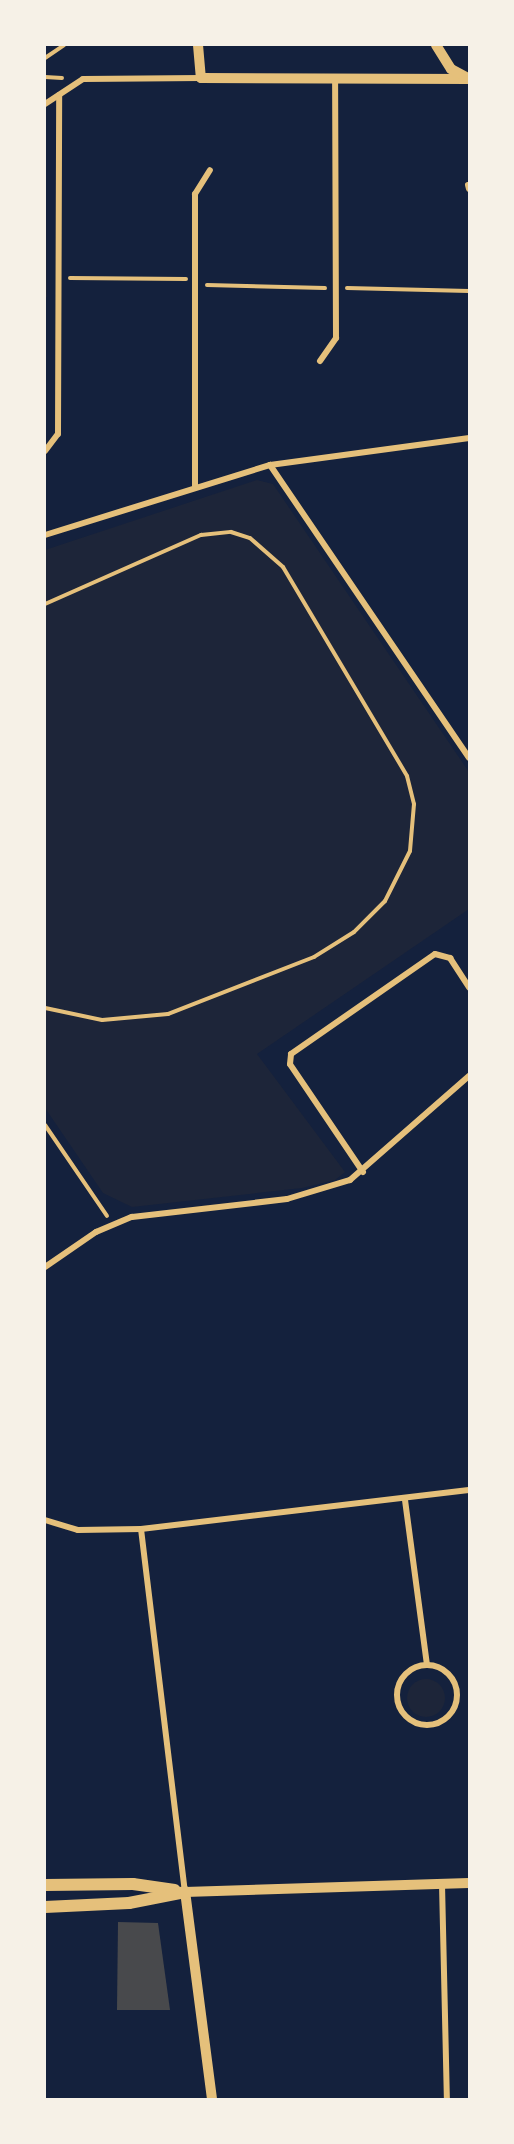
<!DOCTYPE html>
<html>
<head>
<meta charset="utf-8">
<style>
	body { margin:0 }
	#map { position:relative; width:514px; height:2144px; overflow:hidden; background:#14213d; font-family:Barlow,sans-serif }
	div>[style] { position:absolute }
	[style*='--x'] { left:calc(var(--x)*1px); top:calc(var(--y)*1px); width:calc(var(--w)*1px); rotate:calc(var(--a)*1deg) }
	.green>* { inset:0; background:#1d2539 }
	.round { border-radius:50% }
	.building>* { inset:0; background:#48494c }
	.path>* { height:4px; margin:-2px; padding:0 2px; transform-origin:2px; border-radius:2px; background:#e5c07b }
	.minor>* { height:6px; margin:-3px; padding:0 3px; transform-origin:3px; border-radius:3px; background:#e5c07b }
	.minor>.ring { margin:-3px; padding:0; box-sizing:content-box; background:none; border:6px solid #e5c07b; border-radius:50% }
	.tertiary>* { height:10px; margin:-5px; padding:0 5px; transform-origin:5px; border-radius:5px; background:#e5c07b }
	.secondary>* { height:12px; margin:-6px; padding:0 6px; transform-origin:6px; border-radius:6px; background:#e5c07b }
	span { translate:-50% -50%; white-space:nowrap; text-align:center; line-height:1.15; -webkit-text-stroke:5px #f6f1e7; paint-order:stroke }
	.frame { position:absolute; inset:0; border:46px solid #f6f1e7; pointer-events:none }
</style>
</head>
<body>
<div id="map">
	<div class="green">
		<i style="clip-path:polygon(45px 116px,47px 297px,45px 297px)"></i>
		<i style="clip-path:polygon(257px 480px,273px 484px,469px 772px,469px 909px,257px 1054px,345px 1172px,335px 1180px,302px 1188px,132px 1207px,103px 1193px,45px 1108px,45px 550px)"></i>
		<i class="round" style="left:407px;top:1679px;width:38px;height:38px"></i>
	</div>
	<div class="building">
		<i style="clip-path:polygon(118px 1922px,158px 1923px,170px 2010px,117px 2010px)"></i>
	</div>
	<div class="path">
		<i style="--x:45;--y:58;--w:23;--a:-34"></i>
		<i style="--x:45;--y:77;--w:17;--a:3"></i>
		<i style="--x:70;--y:278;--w:116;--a:0.5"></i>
		<i style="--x:207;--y:285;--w:118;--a:1.5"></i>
		<i style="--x:347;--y:288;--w:122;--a:1.4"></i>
		<i style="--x:45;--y:604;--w:171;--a:-23.9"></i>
		<i style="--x:201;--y:535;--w:30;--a:-6"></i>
		<i style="--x:231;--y:532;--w:20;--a:18"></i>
		<i style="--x:250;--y:538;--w:44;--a:41.3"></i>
		<i style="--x:283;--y:567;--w:243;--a:59.3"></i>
		<i style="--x:407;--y:776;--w:29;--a:76"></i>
		<i style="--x:414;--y:804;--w:47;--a:94.9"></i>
		<i style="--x:410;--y:851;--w:56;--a:116.6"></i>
		<i style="--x:385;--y:901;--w:44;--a:135"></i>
		<i style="--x:354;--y:932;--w:47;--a:148"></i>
		<i style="--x:314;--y:957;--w:157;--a:158.7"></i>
		<i style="--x:168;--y:1014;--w:66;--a:174.8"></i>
		<i style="--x:102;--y:1020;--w:58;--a:-168.1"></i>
		<i style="--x:45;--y:1125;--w:110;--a:55.7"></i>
	</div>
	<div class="minor">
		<i style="--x:45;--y:104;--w:45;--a:-33.3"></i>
		<i style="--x:83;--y:79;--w:118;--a:-0.5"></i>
		<i style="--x:468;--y:185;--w:4;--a:76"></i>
		<i style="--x:320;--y:361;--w:28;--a:-55"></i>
		<i style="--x:336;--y:338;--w:258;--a:-90.2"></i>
		<i style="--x:45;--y:451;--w:21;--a:-53"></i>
		<i style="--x:58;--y:434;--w:339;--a:-89.8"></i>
		<i style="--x:270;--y:465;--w:354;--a:55.8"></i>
		<i style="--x:195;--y:486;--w:292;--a:-90"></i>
		<i style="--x:195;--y:194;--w:28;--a:-58"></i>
		<i style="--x:45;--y:535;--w:236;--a:-17.3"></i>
		<i style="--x:270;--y:465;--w:201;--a:-7.7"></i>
		<i style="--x:363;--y:1172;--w:130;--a:-124.1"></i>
		<i style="--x:290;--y:1064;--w:10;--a:-84"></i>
		<i style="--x:291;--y:1054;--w:175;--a:-34.8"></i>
		<i style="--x:435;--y:954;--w:16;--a:15"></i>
		<i style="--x:450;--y:958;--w:35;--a:57"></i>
		<i style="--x:45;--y:1267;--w:62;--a:-34.5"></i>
		<i style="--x:96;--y:1232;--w:39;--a:-23"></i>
		<i style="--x:132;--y:1217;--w:156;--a:-6.6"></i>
		<i style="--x:287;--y:1199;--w:66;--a:-16.8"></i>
		<i style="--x:350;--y:1180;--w:158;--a:-41.2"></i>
		<i style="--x:405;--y:1500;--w:166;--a:82.4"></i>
		<i style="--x:45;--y:1520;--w:34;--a:17"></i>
		<i style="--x:78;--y:1530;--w:63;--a:-0.9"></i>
		<i style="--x:141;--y:1529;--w:330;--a:-6.8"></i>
		<i style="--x:141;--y:1529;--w:366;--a:83.1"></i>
		<i class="ring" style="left:397px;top:1665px;width:54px;height:54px"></i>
		<i style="--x:442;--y:1884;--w:215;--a:88.7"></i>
	</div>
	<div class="tertiary">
		<i style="--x:198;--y:45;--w:33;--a:85"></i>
		<i style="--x:201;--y:78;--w:268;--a:0.2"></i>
		<i style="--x:436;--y:45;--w:28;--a:58"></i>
		<i style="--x:451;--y:69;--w:19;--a:28"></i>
		<i style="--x:212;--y:2099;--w:209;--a:-97.4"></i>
		<i style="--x:185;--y:1892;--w:284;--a:-1.8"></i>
	</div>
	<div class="secondary">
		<i style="--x:45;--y:1885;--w:88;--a:-0.7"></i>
		<i style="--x:133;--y:1884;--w:42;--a:8.1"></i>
		<i style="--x:45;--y:1907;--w:84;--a:-2.7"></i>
		<i style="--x:129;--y:1903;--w:57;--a:-11.1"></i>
	</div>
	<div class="frame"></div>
</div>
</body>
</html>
